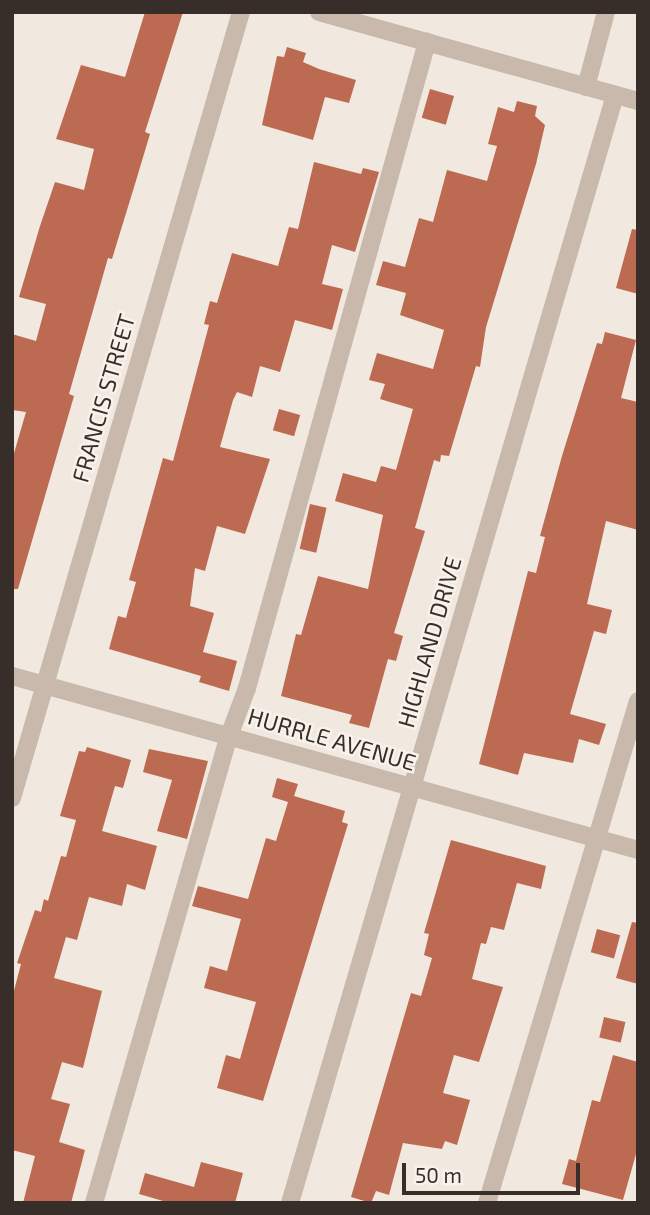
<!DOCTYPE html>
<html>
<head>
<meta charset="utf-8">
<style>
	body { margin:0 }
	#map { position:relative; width:650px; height:1215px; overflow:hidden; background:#f1e8df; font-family:"Exo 2",sans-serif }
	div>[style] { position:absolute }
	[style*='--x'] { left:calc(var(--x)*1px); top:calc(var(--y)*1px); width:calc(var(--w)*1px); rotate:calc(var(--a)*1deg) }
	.building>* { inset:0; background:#bc6b52; transform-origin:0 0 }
	.minor>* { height:18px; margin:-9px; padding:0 9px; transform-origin:9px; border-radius:9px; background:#c8b9ac }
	span { translate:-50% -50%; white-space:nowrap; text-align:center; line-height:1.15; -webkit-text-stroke:5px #f9f2eb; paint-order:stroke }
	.street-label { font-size:23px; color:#372e2a }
	.frame { position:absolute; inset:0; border:14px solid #372e2a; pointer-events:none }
	.scale { position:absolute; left:402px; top:1163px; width:178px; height:32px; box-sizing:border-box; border:4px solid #372e2a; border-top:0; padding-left:9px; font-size:21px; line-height:24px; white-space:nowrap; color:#372e2a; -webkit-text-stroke:5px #f9f2eb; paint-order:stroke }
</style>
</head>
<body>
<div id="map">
	<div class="building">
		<i style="clip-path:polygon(145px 12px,183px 12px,145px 132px,150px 134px,135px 184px,112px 259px,108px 258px,69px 394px,74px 396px,18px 589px,12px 589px,12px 460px,26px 412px,12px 410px,12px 334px,36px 341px,46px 304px,19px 297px,40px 226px,55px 182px,84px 190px,94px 149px,56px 139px,81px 65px,125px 77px)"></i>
		<i style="clip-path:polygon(287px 47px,306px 53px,303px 62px,319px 69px,356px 80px,349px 103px,325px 97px,313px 140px,262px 125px,277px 56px,284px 57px)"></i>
		<i style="left:430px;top:89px;width:25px;height:30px;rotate:16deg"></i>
		<i style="clip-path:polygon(517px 101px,537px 106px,535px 116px,545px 125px,536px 164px,486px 327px,480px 367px,476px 366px,449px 456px,441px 455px,440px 462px,434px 460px,415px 528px,425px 531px,394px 633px,403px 636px,396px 661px,388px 659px,369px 728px,349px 723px,352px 715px,281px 696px,296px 634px,301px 635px,318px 576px,368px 589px,383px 515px,335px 501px,343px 473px,376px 482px,381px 466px,396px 470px,413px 409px,380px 399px,385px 384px,369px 380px,377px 353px,433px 369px,444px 330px,400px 315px,406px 293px,376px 285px,383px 261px,405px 267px,419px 218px,433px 222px,447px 170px,487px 181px,497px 146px,488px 144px,498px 107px,514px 112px)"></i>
		<i style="clip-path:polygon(314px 162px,361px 174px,363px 168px,379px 172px,355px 252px,332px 245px,322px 284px,343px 289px,332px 330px,295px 320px,280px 372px,260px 366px,252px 397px,237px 392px,233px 400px,220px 447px,270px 459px,245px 534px,217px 526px,205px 571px,195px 568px,190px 606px,214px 613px,203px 652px,237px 661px,229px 691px,199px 682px,201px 676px,109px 649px,118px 616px,126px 618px,136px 582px,129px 580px,163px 458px,173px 461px,209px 325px,204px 324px,210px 301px,217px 303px,232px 253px,278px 266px,289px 227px,298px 229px)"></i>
		<i style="clip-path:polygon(632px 229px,638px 230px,638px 294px,616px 288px)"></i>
		<i style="clip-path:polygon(605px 332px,636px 340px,621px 398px,638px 402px,638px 530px,606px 521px,587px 604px,612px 610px,606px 634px,594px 631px,570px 714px,606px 724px,599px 745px,579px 739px,573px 763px,524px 753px,518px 775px,479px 764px,528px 571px,536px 573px,545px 537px,540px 536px,562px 456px,597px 343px,602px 344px)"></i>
		<i style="left:279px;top:409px;width:22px;height:22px;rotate:16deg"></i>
		<i style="left:310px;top:504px;width:17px;height:46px;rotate:13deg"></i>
		<i style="clip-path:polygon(87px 747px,131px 760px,123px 788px,115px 786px,102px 831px,157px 846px,145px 890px,127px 884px,122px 906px,89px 897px,77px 940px,66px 937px,54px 978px,102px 991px,83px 1068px,62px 1062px,51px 1099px,70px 1104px,59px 1142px,85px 1150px,71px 1203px,23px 1203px,35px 1156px,12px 1150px,12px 998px,21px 964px,17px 963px,35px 910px,41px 912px,44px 899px,48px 901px,61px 856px,66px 857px,76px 820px,60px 816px,79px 751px,85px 752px)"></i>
		<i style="clip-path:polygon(149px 749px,208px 761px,187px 839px,157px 831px,172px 780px,143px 772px)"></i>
		<i style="clip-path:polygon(277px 778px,298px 784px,294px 796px,345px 811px,342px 822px,348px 824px,263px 1101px,217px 1088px,226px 1055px,240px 1059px,256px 1002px,204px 988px,210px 966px,227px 971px,241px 919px,192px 906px,198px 886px,248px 899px,266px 838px,276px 841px,288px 802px,272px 797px)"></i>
		<i style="clip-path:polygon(451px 840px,546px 866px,541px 889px,517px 883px,504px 930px,491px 927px,486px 944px,481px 943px,472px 979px,503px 987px,479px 1062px,454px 1055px,443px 1093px,470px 1100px,457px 1145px,445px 1141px,442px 1149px,403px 1143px,389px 1195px,376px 1191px,371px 1203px,351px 1197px,411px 993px,421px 996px,432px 958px,424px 955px,429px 934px,424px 933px)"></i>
		<i style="clip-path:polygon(632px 922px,638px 923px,638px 984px,616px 978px)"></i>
		<i style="left:597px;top:929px;width:24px;height:24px;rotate:15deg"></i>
		<i style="left:604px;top:1017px;width:22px;height:21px;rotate:13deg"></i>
		<i style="clip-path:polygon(613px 1055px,638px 1062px,638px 1147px,623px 1200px,562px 1184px,569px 1159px,576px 1161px,592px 1100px,600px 1102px)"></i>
		<i style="clip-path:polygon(201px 1162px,243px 1173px,235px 1203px,170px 1203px,139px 1194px,145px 1173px,194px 1187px)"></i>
	</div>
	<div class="minor">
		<i style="--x:319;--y:12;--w:331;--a:15.6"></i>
		<i style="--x:586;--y:87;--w:78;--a:-75.1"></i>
		<i style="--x:12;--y:676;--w:650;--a:15.53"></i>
		<i style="--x:12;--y:798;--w:819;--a:-73.76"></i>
		<i style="--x:94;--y:1203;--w:486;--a:-73.9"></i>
		<i style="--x:229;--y:736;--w:51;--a:-69.4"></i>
		<i style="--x:247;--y:688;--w:671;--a:-74.43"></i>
		<i style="--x:290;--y:1203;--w:1155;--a:-73.65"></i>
		<i style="--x:487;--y:1203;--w:524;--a:-73.26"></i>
	</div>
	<div class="street-label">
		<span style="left:103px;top:398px;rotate:-74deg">FRANCIS STREET</span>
		<span style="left:429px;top:642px;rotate:-74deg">HIGHLAND DRIVE</span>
		<span style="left:332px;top:739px;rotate:16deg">HURRLE AVENUE</span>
	</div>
	<div class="frame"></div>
	<div class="scale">50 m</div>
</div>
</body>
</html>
